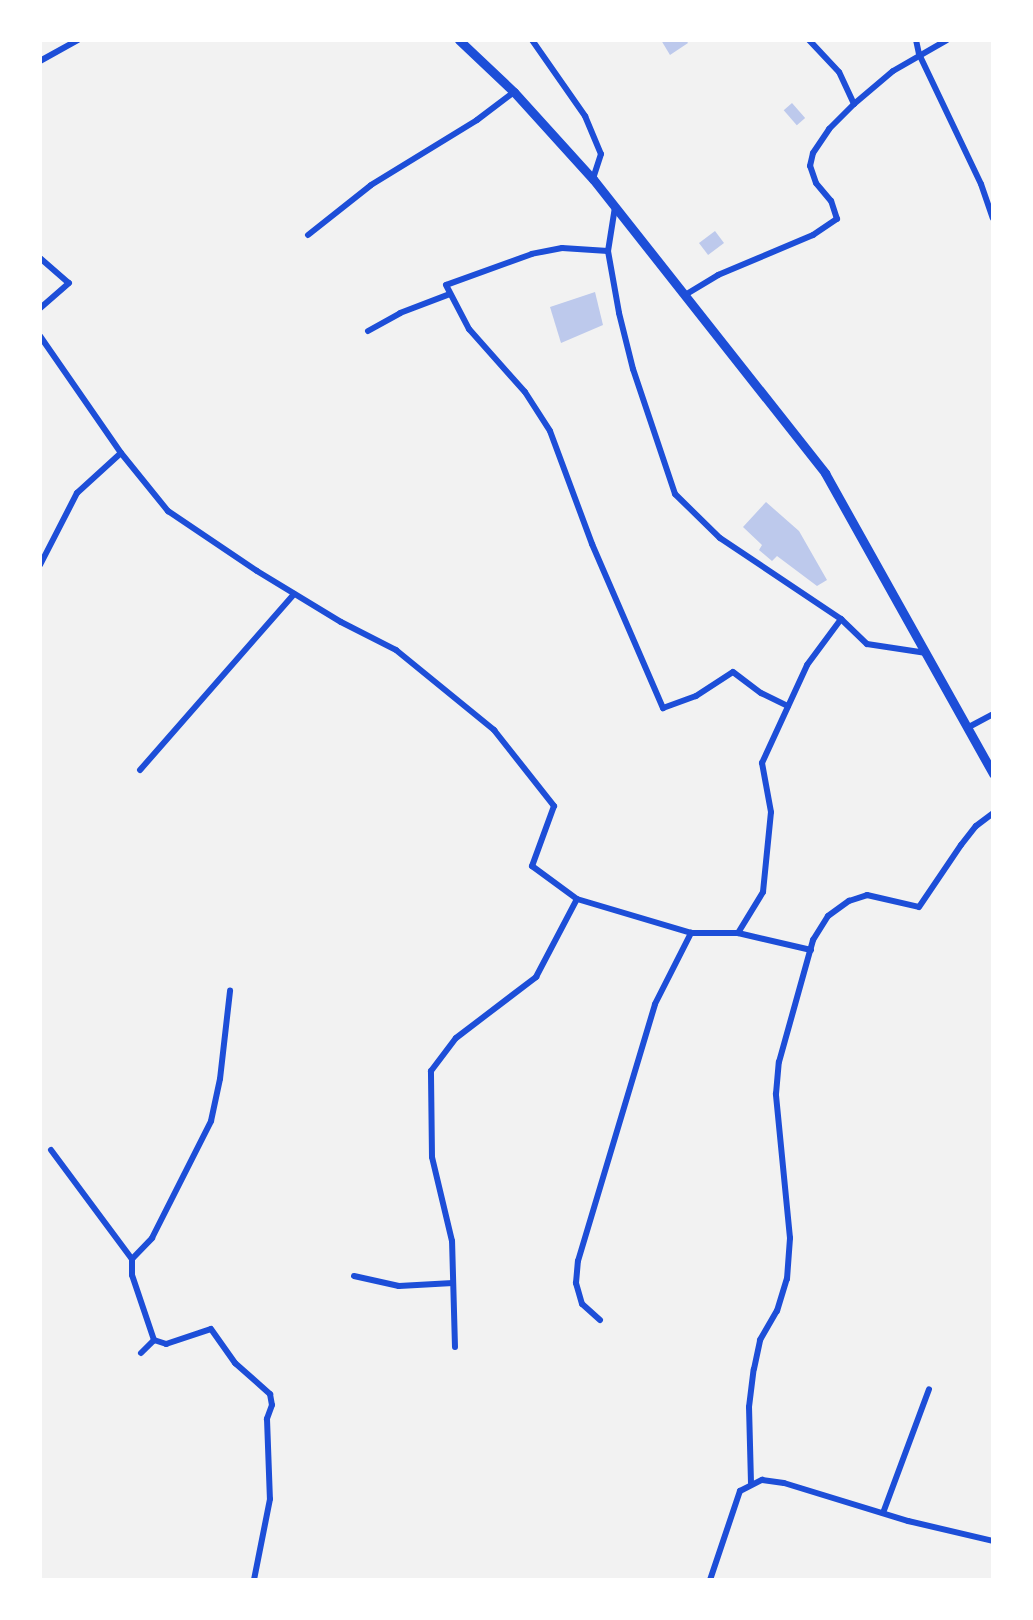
<!DOCTYPE html>
<html>
<head>
<meta charset="utf-8">
<style>
	body { margin:0 }
	#map { position:relative; width:1033px; height:1620px; overflow:hidden; background:#f2f2f2; font-family:"Golos Text",sans-serif }
	div>[style] { position:absolute }
	[style*='--x'] { left:calc(var(--x)*1px); top:calc(var(--y)*1px); width:calc(var(--w)*1px); rotate:calc(var(--a)*1deg) }
	.building>* { inset:0; background:#bdc9ec; transform-origin:0 0 }
	.minor>* { height:6px; margin:-3px; padding:0 3px; transform-origin:3px; border-radius:3px; background:#1d4ed8 }
	.trunk>* { height:9px; margin:-4.5px; padding:0 4.5px; transform-origin:4.5px; border-radius:4.5px; background:#1d4ed8 }
	span { translate:-50% -50%; white-space:nowrap; text-align:center; line-height:1.15; -webkit-text-stroke:6px #fff; paint-order:stroke }
	.frame { position:absolute; inset:0; border:42px solid #fff; pointer-events:none }
</style>
</head>
<body>
<div id="map">
	<div class="building">
		<i style="clip-path:polygon(661px 40px,686px 40px,688px 43px,670px 55px)"></i>
		<i style="left:792px;top:103px;width:20px;height:11px;rotate:49deg"></i>
		<i style="left:715px;top:231px;width:15px;height:20px;rotate:53deg"></i>
		<i style="clip-path:polygon(595px 292px,603px 325px,561px 343px,550px 307px)"></i>
		<i style="clip-path:polygon(766px 502px,799px 531px,827px 580px,817px 586px,777px 556px,772px 561px,759px 550px,762px 545px,743px 527px)"></i>
	</div>
	<div class="minor">
		<i style="--x:532;--y:40;--w:93;--a:55.1"></i>
		<i style="--x:585;--y:116;--w:41;--a:67.2"></i>
		<i style="--x:601;--y:154;--w:26;--a:108"></i>
		<i style="--x:916;--y:40;--w:14;--a:78"></i>
		<i style="--x:919;--y:54;--w:144;--a:64.5"></i>
		<i style="--x:981;--y:184;--w:36;--a:71"></i>
		<i style="--x:40;--y:61;--w:43;--a:-28.9"></i>
		<i style="--x:854;--y:104;--w:51;--a:-40.2"></i>
		<i style="--x:893;--y:71;--w:62;--a:-29.9"></i>
		<i style="--x:615;--y:207;--w:45;--a:99"></i>
		<i style="--x:608;--y:251;--w:63;--a:79.9"></i>
		<i style="--x:619;--y:313;--w:58;--a:76"></i>
		<i style="--x:633;--y:369;--w:132;--a:71.4"></i>
		<i style="--x:675;--y:494;--w:63;--a:44.4"></i>
		<i style="--x:720;--y:538;--w:146;--a:33.8"></i>
		<i style="--x:308;--y:235;--w:80;--a:-38.4"></i>
		<i style="--x:371;--y:185;--w:124;--a:-31.5"></i>
		<i style="--x:477;--y:120;--w:46;--a:-37.1"></i>
		<i style="--x:608;--y:251;--w:46;--a:-176.3"></i>
		<i style="--x:562;--y:248;--w:31;--a:169"></i>
		<i style="--x:532;--y:254;--w:91;--a:160.2"></i>
		<i style="--x:446;--y:285;--w:50;--a:62.4"></i>
		<i style="--x:469;--y:329;--w:84;--a:48.4"></i>
		<i style="--x:525;--y:392;--w:46;--a:57.3"></i>
		<i style="--x:550;--y:431;--w:121;--a:69.6"></i>
		<i style="--x:592;--y:544;--w:179;--a:66.6"></i>
		<i style="--x:663;--y:708;--w:35;--a:-20"></i>
		<i style="--x:696;--y:696;--w:44;--a:-33"></i>
		<i style="--x:733;--y:672;--w:35;--a:37"></i>
		<i style="--x:761;--y:693;--w:30;--a:26"></i>
		<i style="--x:40;--y:258;--w:38;--a:41"></i>
		<i style="--x:69;--y:283;--w:38;--a:139"></i>
		<i style="--x:685;--y:295;--w:39;--a:-31"></i>
		<i style="--x:718;--y:275;--w:103;--a:-22.8"></i>
		<i style="--x:813;--y:235;--w:29;--a:-34"></i>
		<i style="--x:837;--y:219;--w:19;--a:-108"></i>
		<i style="--x:831;--y:201;--w:23;--a:-130"></i>
		<i style="--x:816;--y:183;--w:18;--a:-109"></i>
		<i style="--x:810;--y:166;--w:13;--a:-77"></i>
		<i style="--x:813;--y:153;--w:29;--a:-56"></i>
		<i style="--x:829;--y:129;--w:35;--a:-45"></i>
		<i style="--x:854;--y:104;--w:35;--a:-115"></i>
		<i style="--x:839;--y:72;--w:44;--a:-133.2"></i>
		<i style="--x:368;--y:331;--w:37;--a:-29"></i>
		<i style="--x:400;--y:313;--w:53;--a:-20.8"></i>
		<i style="--x:40;--y:336;--w:142;--a:55.3"></i>
		<i style="--x:121;--y:453;--w:75;--a:51"></i>
		<i style="--x:168;--y:511;--w:107;--a:34"></i>
		<i style="--x:257;--y:571;--w:98;--a:31.3"></i>
		<i style="--x:341;--y:622;--w:62;--a:27"></i>
		<i style="--x:396;--y:650;--w:127;--a:39.2"></i>
		<i style="--x:494;--y:730;--w:97;--a:51.7"></i>
		<i style="--x:554;--y:806;--w:64;--a:110.1"></i>
		<i style="--x:532;--y:866;--w:56;--a:36.3"></i>
		<i style="--x:577;--y:899;--w:119;--a:16.6"></i>
		<i style="--x:691;--y:933;--w:47;--a:0"></i>
		<i style="--x:738;--y:933;--w:48;--a:-58.6"></i>
		<i style="--x:763;--y:892;--w:80;--a:-84.3"></i>
		<i style="--x:771;--y:812;--w:50;--a:-100.4"></i>
		<i style="--x:762;--y:763;--w:108;--a:-65.3"></i>
		<i style="--x:807;--y:665;--w:57;--a:-53.5"></i>
		<i style="--x:841;--y:619;--w:36;--a:44"></i>
		<i style="--x:867;--y:644;--w:60;--a:8.7"></i>
		<i style="--x:40;--y:565;--w:81;--a:-62.8"></i>
		<i style="--x:77;--y:493;--w:59;--a:-42.3"></i>
		<i style="--x:967;--y:728;--w:30;--a:-28"></i>
		<i style="--x:140;--y:770;--w:234;--a:-48.8"></i>
		<i style="--x:738;--y:933;--w:75;--a:13.1"></i>
		<i style="--x:51;--y:1150;--w:136;--a:53.4"></i>
		<i style="--x:132;--y:1259;--w:16;--a:90"></i>
		<i style="--x:132;--y:1275;--w:69;--a:71.3"></i>
		<i style="--x:154;--y:1340;--w:13;--a:18"></i>
		<i style="--x:166;--y:1344;--w:47;--a:-18.4"></i>
		<i style="--x:211;--y:1329;--w:42;--a:54.8"></i>
		<i style="--x:235;--y:1363;--w:47;--a:41.5"></i>
		<i style="--x:270;--y:1394;--w:11;--a:80"></i>
		<i style="--x:272;--y:1405;--w:15;--a:110"></i>
		<i style="--x:267;--y:1419;--w:80;--a:87.9"></i>
		<i style="--x:270;--y:1499;--w:83;--a:101.2"></i>
		<i style="--x:132;--y:1259;--w:29;--a:-46"></i>
		<i style="--x:152;--y:1238;--w:131;--a:-63.2"></i>
		<i style="--x:211;--y:1121;--w:43;--a:-77.9"></i>
		<i style="--x:220;--y:1079;--w:89;--a:-83.5"></i>
		<i style="--x:354;--y:1276;--w:46;--a:12.5"></i>
		<i style="--x:399;--y:1286;--w:54;--a:-3.2"></i>
		<i style="--x:600;--y:1320;--w:24;--a:-138"></i>
		<i style="--x:582;--y:1304;--w:22;--a:-106"></i>
		<i style="--x:576;--y:1283;--w:22;--a:-85"></i>
		<i style="--x:578;--y:1261;--w:268;--a:-73.3"></i>
		<i style="--x:655;--y:1004;--w:80;--a:-63.1"></i>
		<i style="--x:455;--y:1347;--w:106;--a:-91.6"></i>
		<i style="--x:452;--y:1241;--w:86;--a:-103.4"></i>
		<i style="--x:432;--y:1157;--w:86;--a:-90.7"></i>
		<i style="--x:431;--y:1071;--w:41;--a:-52.9"></i>
		<i style="--x:456;--y:1038;--w:101;--a:-37.3"></i>
		<i style="--x:536;--y:977;--w:88;--a:-62.3"></i>
		<i style="--x:141;--y:1353;--w:18;--a:-45"></i>
		<i style="--x:751;--y:1483;--w:76;--a:-91.5"></i>
		<i style="--x:749;--y:1407;--w:38;--a:-83"></i>
		<i style="--x:754;--y:1369;--w:30;--a:-78"></i>
		<i style="--x:760;--y:1340;--w:34;--a:-60"></i>
		<i style="--x:777;--y:1311;--w:34;--a:-73"></i>
		<i style="--x:787;--y:1279;--w:41;--a:-85.8"></i>
		<i style="--x:790;--y:1238;--w:145;--a:-95.6"></i>
		<i style="--x:776;--y:1094;--w:32;--a:-85"></i>
		<i style="--x:779;--y:1062;--w:127;--a:-74.4"></i>
		<i style="--x:813;--y:940;--w:28;--a:-58"></i>
		<i style="--x:828;--y:916;--w:26;--a:-36"></i>
		<i style="--x:849;--y:901;--w:19;--a:-18"></i>
		<i style="--x:867;--y:895;--w:53;--a:13"></i>
		<i style="--x:919;--y:907;--w:75;--a:-55.9"></i>
		<i style="--x:961;--y:845;--w:24;--a:-52"></i>
		<i style="--x:976;--y:826;--w:21;--a:-37"></i>
		<i style="--x:883;--y:1513;--w:132;--a:-69.6"></i>
		<i style="--x:710;--y:1580;--w:94;--a:-71.4"></i>
		<i style="--x:740;--y:1491;--w:25;--a:-27"></i>
		<i style="--x:762;--y:1480;--w:22;--a:8"></i>
		<i style="--x:784;--y:1483;--w:130;--a:17"></i>
		<i style="--x:908;--y:1521;--w:87;--a:13.2"></i>
	</div>
	<div class="trunk">
		<i style="--x:459;--y:40;--w:76;--a:43.4"></i>
		<i style="--x:514;--y:92;--w:118;--a:47.8"></i>
		<i style="--x:593;--y:179;--w:375;--a:51.7"></i>
		<i style="--x:825;--y:473;--w:345;--a:60.8"></i>
	</div>
	<div class="frame"></div>
</div>
</body>
</html>
